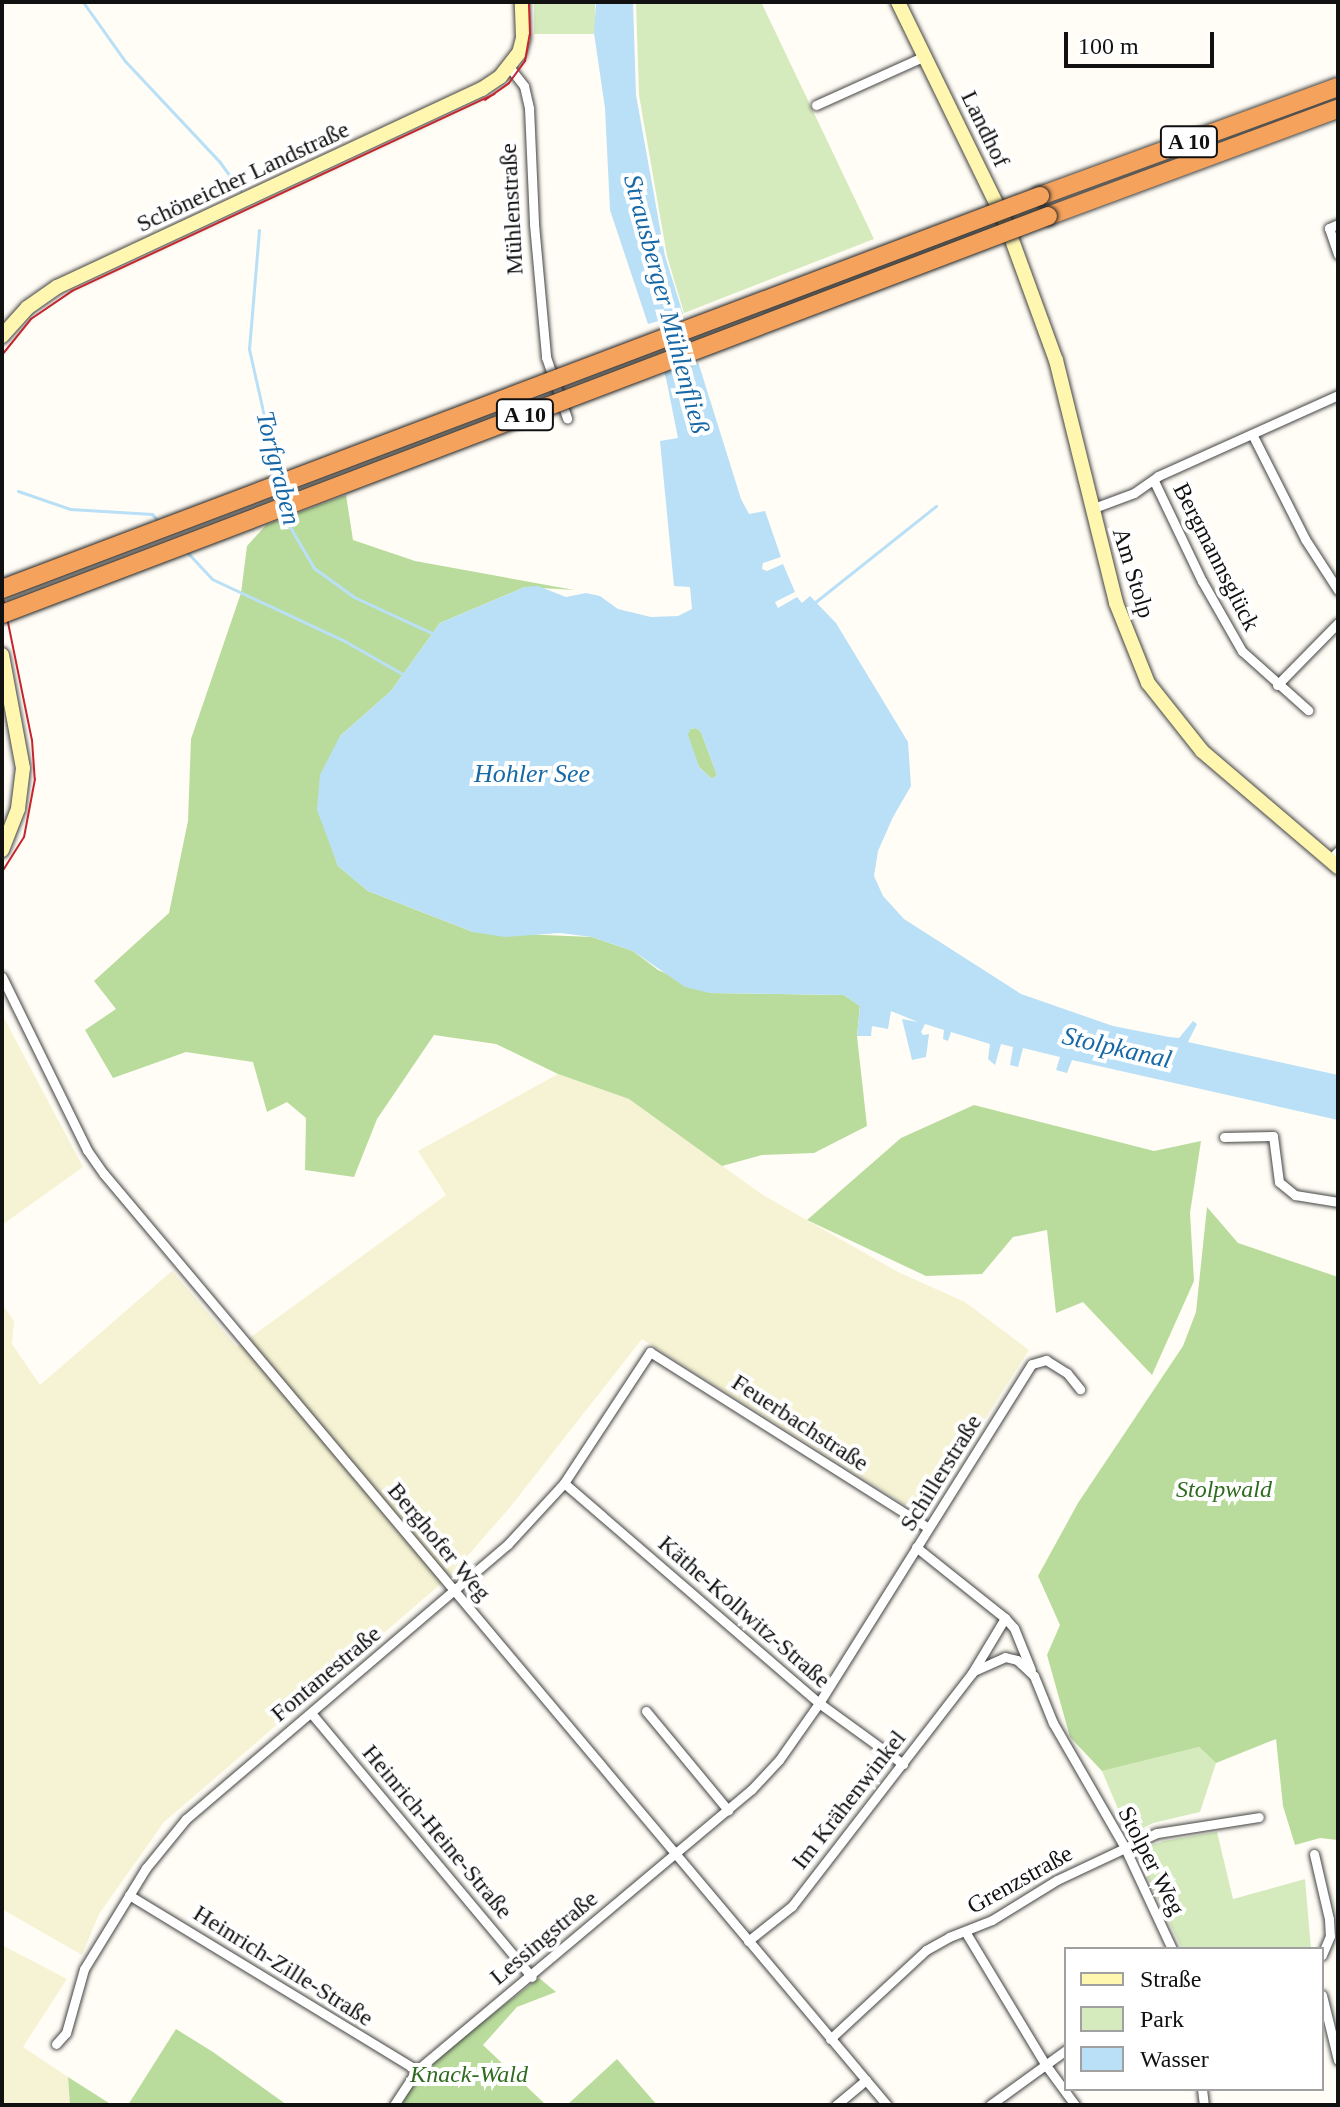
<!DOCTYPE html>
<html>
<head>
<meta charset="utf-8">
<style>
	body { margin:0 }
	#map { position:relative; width:1340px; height:2107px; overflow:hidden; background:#fffdf5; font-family:"Times New Roman",serif }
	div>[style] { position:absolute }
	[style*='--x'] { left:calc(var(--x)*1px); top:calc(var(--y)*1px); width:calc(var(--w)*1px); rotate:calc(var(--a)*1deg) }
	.farmland>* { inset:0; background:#f6f3d4 }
	.green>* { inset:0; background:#d5ebbd; transform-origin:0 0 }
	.forest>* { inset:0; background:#b9dc9c }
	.water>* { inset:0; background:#b9e0f7 }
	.pier>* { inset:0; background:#fffdf5; transform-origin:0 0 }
	.stream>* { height:3px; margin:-1.5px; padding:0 1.5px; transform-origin:1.5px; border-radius:1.5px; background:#b9e0f7 }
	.roads { filter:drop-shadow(0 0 2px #444) drop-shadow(0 0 2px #444) }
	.minor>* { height:9px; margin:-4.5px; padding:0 4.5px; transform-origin:4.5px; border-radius:4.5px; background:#fff }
	.secondary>* { height:14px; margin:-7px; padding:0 7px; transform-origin:7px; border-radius:7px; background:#fff6b0 }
	.motorway>* { height:18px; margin:-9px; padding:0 9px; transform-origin:9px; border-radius:9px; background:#f5a25d }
	.tram>* { height:2px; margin:-1px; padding:0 1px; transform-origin:1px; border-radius:1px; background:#c4262e }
	.bridges { filter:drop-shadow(0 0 2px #222) drop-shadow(0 0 2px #222) }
	.motorway-bridge>* { height:18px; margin:-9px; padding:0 9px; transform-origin:9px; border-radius:9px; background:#f5a25d }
	span { translate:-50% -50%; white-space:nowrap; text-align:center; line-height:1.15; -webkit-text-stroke:8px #fff; paint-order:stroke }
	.shield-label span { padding:2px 6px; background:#fff; border:2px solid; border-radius:6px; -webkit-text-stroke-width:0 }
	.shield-label { font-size:22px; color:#111; font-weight:700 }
	.street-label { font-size:24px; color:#111 }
	.park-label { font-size:24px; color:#2f6b1f; font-style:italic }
	.water-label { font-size:26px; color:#1768a6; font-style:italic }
	.frame { position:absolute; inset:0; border:4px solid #111; pointer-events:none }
	.legend { position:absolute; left:1064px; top:1947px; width:260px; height:144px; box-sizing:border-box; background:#fff; border:2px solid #a0a0a0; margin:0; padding:10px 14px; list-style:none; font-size:24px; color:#111 }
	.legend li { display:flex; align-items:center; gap:16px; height:40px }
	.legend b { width:40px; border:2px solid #a0a0a0 }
	.scale { position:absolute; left:1064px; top:32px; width:150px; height:36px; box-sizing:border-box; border:4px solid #111; border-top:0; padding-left:10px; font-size:24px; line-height:28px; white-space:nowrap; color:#111; -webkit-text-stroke:6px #fff; paint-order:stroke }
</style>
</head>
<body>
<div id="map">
	<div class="farmland">
		<i style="clip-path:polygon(4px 1018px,83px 1167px,2px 1225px,2px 1019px)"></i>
		<i style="clip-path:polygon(558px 1074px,629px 1099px,763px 1195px,898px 1272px,965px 1302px,1029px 1350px,923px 1516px,642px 1339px,511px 1506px,450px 1576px,164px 1822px,99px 1914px,82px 1955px,2px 1909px,2px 1304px,14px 1321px,12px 1344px,40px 1385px,172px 1271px,237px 1347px,446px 1195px,418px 1151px)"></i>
		<i style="clip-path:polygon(2px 1945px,67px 1979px,23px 2047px,68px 2077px,70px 2105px,2px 2105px)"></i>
	</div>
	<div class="green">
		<i style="left:534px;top:2px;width:61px;height:32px"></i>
		<i style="clip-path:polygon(636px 2px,761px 2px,874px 239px,684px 313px,667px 256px,639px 95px)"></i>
		<i style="clip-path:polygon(1199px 1747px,1216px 1763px,1200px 1812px,1153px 1823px,1129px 1835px,1102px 1771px)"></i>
		<i style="clip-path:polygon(1217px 1832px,1233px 1899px,1305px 1879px,1311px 1949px,1182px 1949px,1135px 1851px,1164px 1841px)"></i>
	</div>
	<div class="forest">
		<i style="clip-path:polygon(346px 495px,353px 540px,415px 561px,574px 590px,525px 587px,440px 623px,391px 691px,340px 736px,329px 840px,338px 866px,368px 891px,473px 932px,592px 937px,633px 951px,658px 970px,710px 993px,844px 995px,860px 1006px,857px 1036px,867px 1126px,814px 1153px,762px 1155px,722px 1166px,629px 1099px,558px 1074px,496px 1044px,434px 1035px,377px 1119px,354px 1177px,305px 1170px,306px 1118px,287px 1102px,267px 1112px,253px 1062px,186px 1052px,113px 1078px,85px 1030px,116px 1009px,94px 981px,169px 913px,188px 821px,191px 739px,241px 593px,247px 546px,266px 525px)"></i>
		<i style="clip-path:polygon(696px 728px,701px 732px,717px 775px,712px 779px,699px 767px,687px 735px,690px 729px)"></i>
		<i style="clip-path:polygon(974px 1105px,1154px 1151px,1201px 1141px,1190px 1213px,1194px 1281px,1152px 1375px,1083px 1302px,1056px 1313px,1047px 1230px,1013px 1237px,982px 1274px,926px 1276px,807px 1220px,901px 1138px)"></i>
		<i style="clip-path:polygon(1207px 1207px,1238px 1243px,1338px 1277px,1338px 1840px,1320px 1838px,1295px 1845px,1283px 1806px,1276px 1739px,1216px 1763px,1199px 1747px,1102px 1771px,1070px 1737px,1047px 1655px,1060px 1625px,1038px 1576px,1078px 1503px,1183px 1346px,1196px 1312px)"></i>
		<i style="clip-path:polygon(539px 1978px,556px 1992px,517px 2007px,483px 2045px,546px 2105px,399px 2105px,419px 2078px,453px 2045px)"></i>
		<i style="clip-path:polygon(176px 2029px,213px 2052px,287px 2105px,128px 2105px)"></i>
		<i style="clip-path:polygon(617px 2059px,657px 2105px,567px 2105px)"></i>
		<i style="clip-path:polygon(68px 2077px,112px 2105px,70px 2105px)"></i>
	</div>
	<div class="water">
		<i style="clip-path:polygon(evenodd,596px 2px,633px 2px,636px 95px,665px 256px,741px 499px,749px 514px,765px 511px,781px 557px,763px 563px,762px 569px,767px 571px,783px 564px,795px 592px,775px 602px,778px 608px,797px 597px,802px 603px,810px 596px,836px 623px,908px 742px,911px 786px,893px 817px,878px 851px,874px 876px,883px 896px,904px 919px,1021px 994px,1113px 1026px,1169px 1037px,1179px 1038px,1193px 1021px,1197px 1024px,1188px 1042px,1338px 1075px,1338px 1120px,1072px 1060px,1067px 1073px,1056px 1070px,1060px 1057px,1023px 1048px,1018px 1067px,1010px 1065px,1013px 1047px,1001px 1044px,995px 1065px,988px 1059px,990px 1044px,951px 1032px,948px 1041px,943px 1039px,944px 1030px,925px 1024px,921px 1032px,923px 1035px,929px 1034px,926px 1057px,912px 1060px,902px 1019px,918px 1022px,891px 1011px,888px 1029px,872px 1026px,871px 1036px,857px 1036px,860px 1006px,844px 995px,710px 993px,685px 987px,633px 951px,592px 937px,560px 933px,505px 937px,473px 932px,368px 891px,338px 866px,317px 810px,320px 775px,340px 736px,391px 691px,440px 623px,525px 587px,538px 586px,566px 597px,586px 593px,600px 596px,618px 609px,651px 617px,678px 616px,692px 609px,690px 587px,674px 586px,660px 441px,678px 438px,666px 378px,610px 210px,605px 108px,594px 33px,596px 2px,696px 728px,701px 732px,717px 775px,712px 779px,699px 767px,688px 735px,690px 729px,696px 728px)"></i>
	</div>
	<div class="pier">
		<i style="left:686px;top:313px;width:51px;height:44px;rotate:74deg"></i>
	</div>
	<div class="stream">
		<i style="--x:83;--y:2;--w:72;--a:54.6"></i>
		<i style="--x:125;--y:61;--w:137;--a:46.8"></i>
		<i style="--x:219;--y:161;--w:37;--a:54"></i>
		<i style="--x:259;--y:230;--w:119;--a:94.8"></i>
		<i style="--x:249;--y:349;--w:132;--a:77.3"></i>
		<i style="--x:18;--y:491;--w:55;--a:19.1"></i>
		<i style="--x:70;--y:509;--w:82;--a:3.5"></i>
		<i style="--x:152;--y:514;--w:11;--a:49"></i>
		<i style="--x:286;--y:513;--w:15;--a:74"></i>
		<i style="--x:290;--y:527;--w:48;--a:59.7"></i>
		<i style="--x:314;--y:568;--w:49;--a:35.9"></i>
		<i style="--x:354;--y:597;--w:86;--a:24.8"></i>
		<i style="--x:186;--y:551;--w:38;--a:47"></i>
		<i style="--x:212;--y:579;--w:145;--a:25"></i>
		<i style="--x:343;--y:640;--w:70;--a:29.8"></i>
		<i style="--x:814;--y:603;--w:156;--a:-38.5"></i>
	</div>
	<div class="roads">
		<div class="minor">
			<i style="--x:510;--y:68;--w:23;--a:52"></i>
			<i style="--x:524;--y:86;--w:23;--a:77"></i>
			<i style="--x:529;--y:108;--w:116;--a:87.5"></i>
			<i style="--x:534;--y:224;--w:134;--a:84.8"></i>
			<i style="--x:546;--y:357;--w:65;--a:71"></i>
			<i style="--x:816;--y:105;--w:120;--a:-24.2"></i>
			<i style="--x:1338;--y:224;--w:10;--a:156"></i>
			<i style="--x:1329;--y:228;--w:28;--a:71"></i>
			<i style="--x:1252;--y:434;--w:118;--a:63.2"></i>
			<i style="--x:1305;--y:539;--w:61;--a:57.1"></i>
			<i style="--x:1154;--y:481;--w:111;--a:64.4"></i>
			<i style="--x:1202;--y:581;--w:81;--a:60.3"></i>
			<i style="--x:1242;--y:651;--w:89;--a:41.8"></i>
			<i style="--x:1091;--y:509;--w:46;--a:-20.4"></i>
			<i style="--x:1134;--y:493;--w:29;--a:-35"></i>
			<i style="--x:1158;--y:476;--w:197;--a:-24.2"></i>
			<i style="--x:1277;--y:685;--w:87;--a:-45.5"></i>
			<i style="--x:1330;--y:860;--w:12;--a:-48"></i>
			<i style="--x:2;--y:977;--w:193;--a:63.8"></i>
			<i style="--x:87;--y:1150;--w:29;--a:55"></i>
			<i style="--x:104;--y:1174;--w:1216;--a:49.94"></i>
			<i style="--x:1224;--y:1137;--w:49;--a:-1.2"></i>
			<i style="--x:1273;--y:1136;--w:46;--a:82.6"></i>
			<i style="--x:1279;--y:1182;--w:21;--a:39"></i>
			<i style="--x:1295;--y:1195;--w:44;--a:9.2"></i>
			<i style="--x:564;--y:1483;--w:337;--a:40.8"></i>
			<i style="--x:819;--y:1703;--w:104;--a:36"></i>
			<i style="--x:916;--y:1547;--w:114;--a:38.6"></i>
			<i style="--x:1005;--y:1618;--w:13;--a:48"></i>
			<i style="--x:1014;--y:1628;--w:45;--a:68"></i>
			<i style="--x:974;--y:1671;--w:34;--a:-24"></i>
			<i style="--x:1005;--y:1657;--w:12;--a:14"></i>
			<i style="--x:1017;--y:1660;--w:23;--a:43"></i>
			<i style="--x:1034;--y:1676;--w:51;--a:68"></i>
			<i style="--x:1053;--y:1723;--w:142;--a:60"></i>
			<i style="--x:1124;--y:1846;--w:114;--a:65"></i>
			<i style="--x:646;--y:1711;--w:129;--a:50.4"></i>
			<i style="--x:311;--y:1713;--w:344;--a:50.1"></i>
			<i style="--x:1314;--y:1854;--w:67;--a:77"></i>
			<i style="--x:1329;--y:1919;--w:17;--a:87"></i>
			<i style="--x:1330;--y:1936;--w:21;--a:113"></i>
			<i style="--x:129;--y:1895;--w:337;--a:31.3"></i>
			<i style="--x:966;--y:1933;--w:153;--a:58.9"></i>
			<i style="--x:1045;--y:2064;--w:51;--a:53.8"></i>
			<i style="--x:748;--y:1941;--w:56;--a:-38.5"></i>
			<i style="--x:792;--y:1906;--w:294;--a:-52.3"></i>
			<i style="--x:972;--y:1673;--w:64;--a:-59"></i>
			<i style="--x:1322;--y:1995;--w:67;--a:76.2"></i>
			<i style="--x:830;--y:2039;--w:131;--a:-42.8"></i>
			<i style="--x:926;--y:1950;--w:26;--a:-29"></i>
			<i style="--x:949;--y:1937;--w:46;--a:-21.6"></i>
			<i style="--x:992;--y:1920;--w:76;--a:-31.6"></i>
			<i style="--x:1057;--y:1880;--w:110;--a:-25.2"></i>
			<i style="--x:1157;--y:1833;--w:103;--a:-8.9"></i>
			<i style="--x:56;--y:2044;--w:15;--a:-48"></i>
			<i style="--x:66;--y:2033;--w:66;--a:-74.3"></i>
			<i style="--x:84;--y:1969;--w:119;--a:-58.5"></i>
			<i style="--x:146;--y:1868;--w:63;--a:-50.8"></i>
			<i style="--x:186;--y:1819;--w:423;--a:-40.5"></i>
			<i style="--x:508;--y:1544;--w:83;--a:-47.4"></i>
			<i style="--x:564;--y:1483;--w:157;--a:-56.7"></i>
			<i style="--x:650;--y:1352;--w:329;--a:32.3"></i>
			<i style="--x:1202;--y:2089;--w:16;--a:83"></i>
			<i style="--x:394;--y:2105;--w:42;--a:-56.7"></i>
			<i style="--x:417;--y:2070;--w:436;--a:-40"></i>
			<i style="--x:751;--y:1790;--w:41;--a:-47"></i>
			<i style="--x:779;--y:1760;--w:70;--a:-54.9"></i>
			<i style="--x:819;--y:1703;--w:400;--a:-57.9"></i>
			<i style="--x:1032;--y:1364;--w:15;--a:-16"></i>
			<i style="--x:1046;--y:1360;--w:25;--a:32"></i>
			<i style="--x:1067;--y:1373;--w:21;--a:51"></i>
			<i style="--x:836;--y:2105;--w:39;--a:-40"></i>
			<i style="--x:990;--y:2105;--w:94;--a:-35.9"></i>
		</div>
		<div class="secondary">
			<i style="--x:898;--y:2;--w:244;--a:64"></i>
			<i style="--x:1005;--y:221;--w:148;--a:69.9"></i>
			<i style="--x:1056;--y:360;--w:250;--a:76.1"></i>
			<i style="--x:1116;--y:603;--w:86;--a:68.2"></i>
			<i style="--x:1148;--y:683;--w:87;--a:51.5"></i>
			<i style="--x:1202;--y:751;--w:179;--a:40.5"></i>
			<i style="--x:2;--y:336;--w:38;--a:-48"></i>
			<i style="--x:27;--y:308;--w:37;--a:-35"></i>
			<i style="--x:57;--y:287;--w:469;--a:-25"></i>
			<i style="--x:482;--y:89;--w:22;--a:-34"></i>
			<i style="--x:500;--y:77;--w:31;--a:-52"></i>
			<i style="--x:519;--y:53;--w:16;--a:-75"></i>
			<i style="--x:523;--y:38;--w:36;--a:-92"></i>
			<i style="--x:2;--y:655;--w:115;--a:79.5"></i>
			<i style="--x:23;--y:768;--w:41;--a:97"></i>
			<i style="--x:18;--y:809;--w:44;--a:111.3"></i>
		</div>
		<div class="motorway">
			<i style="--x:1040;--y:196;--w:317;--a:-20.1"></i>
			<i style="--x:1048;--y:216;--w:309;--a:-20.3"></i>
		</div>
	</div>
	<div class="tram">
		<i style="--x:485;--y:100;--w:29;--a:-35"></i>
		<i style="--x:509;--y:83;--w:27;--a:-54"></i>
		<i style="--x:525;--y:61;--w:27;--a:-80"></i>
		<i style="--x:530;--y:34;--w:32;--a:-92"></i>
		<i style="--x:2;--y:355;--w:46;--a:-51.1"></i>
		<i style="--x:31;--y:319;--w:50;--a:-34.3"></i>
		<i style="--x:72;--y:291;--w:466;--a:-25"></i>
		<i style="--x:2;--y:593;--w:150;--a:78.5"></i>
		<i style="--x:32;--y:740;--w:39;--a:86"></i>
		<i style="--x:35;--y:779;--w:59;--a:100.7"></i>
		<i style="--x:24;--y:837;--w:41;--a:122.2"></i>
	</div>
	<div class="bridges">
		<div class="motorway-bridge">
			<i style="--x:2;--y:589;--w:1110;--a:-20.74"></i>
			<i style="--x:2;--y:614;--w:1119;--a:-20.83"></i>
		</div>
	</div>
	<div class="shield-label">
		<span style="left:1189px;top:142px">A 10</span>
		<span style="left:525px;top:415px">A 10</span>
	</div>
	<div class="street-label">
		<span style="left:985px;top:129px;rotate:64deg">Landhof</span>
		<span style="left:243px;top:177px;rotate:-25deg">Schöneicher Landstraße</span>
		<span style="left:512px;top:209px;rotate:-93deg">Mühlenstraße</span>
		<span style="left:1216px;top:557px;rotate:63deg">Bergmannsglück</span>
		<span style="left:1133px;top:573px;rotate:73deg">Am Stolp</span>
		<span style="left:800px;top:1423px;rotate:33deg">Feuerbachstraße</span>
		<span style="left:941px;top:1473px;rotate:-58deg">Schillerstraße</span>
		<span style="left:439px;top:1542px;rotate:50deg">Berghofer Weg</span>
		<span style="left:744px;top:1612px;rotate:41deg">Käthe-Kollwitz-Straße</span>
		<span style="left:326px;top:1674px;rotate:-40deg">Fontanestraße</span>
		<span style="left:849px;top:1800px;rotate:-52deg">Im Krähenwinkel</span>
		<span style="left:437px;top:1832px;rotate:50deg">Heinrich-Heine-Straße</span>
		<span style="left:1151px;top:1861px;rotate:63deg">Stolper Weg</span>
		<span style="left:1020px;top:1880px;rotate:-29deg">Grenzstraße</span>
		<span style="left:544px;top:1938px;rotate:-40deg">Lessingstraße</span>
		<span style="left:283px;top:1966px;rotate:32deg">Heinrich-Zille-Straße</span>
	</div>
	<div class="park-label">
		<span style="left:1224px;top:1490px">Stolpwald</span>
		<span style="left:469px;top:2075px">Knack-Wald</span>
	</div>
	<div class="water-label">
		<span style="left:666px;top:304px;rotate:75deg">Strausberger Mühlenfließ</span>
		<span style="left:278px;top:468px;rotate:76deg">Torfgraben</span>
		<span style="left:532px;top:774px">Hohler See</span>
		<span style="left:1117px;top:1048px;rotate:13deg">Stolpkanal</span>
	</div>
	<div class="frame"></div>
	<ul class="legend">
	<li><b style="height:10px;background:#fff6b0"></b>Straße</li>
	<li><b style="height:22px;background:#d5ebbd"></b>Park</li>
	<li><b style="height:22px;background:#b9e0f7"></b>Wasser</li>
	</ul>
	<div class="scale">100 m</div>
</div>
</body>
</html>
